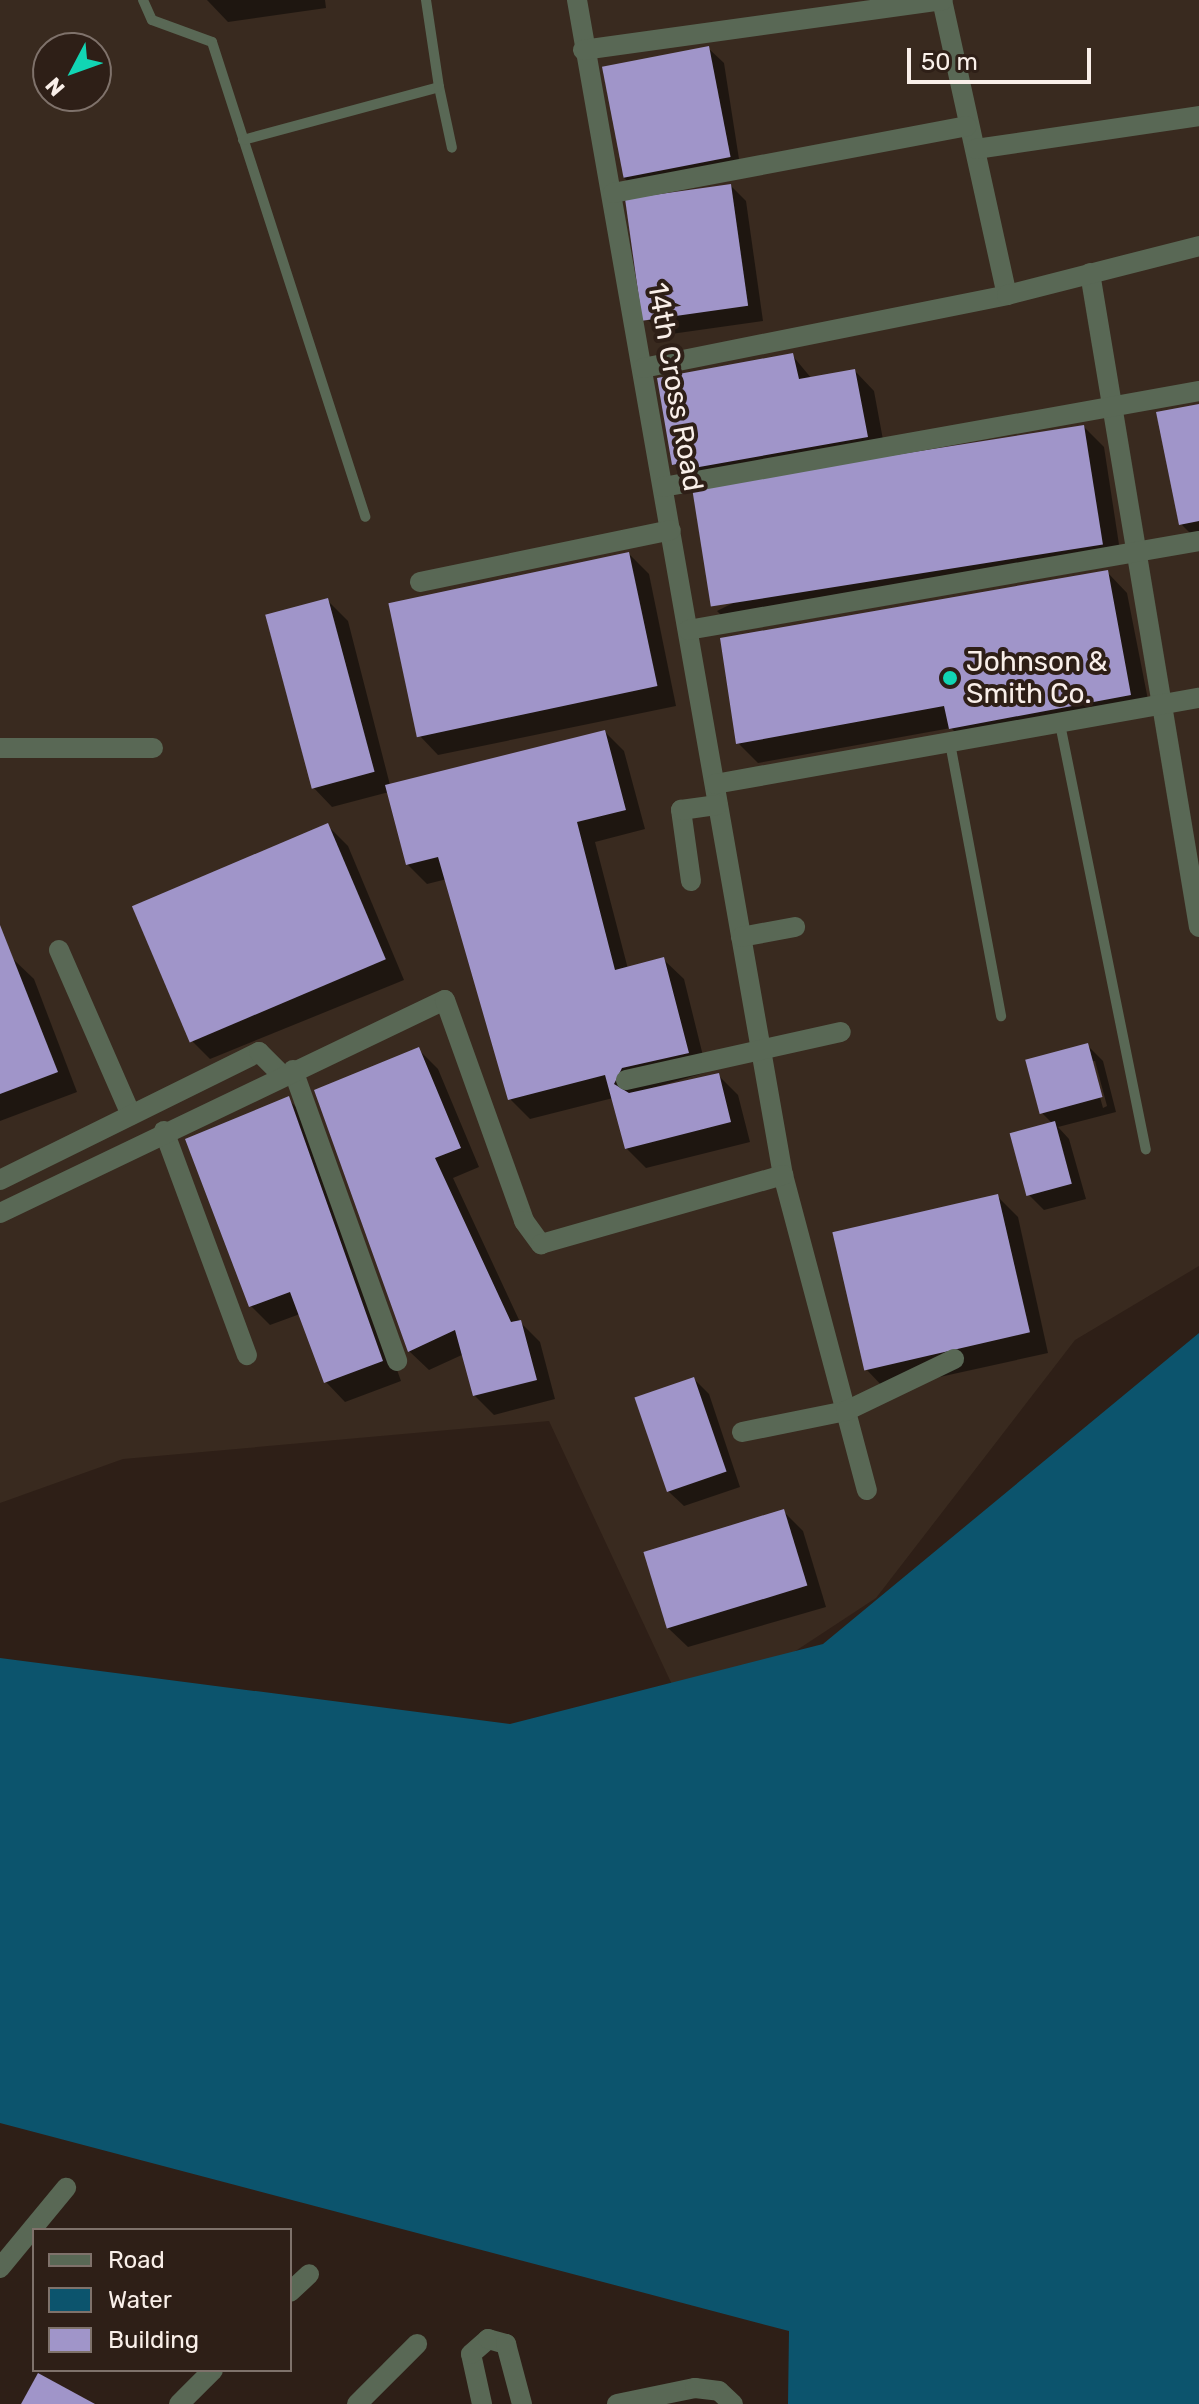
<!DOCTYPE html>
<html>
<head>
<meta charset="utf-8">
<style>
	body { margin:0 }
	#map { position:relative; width:1199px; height:2404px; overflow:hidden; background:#2e1f17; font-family:Rubik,sans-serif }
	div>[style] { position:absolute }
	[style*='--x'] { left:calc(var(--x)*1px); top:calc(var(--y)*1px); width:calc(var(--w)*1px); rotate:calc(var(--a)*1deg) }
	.industrial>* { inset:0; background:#392a1f }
	.water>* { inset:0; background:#0c546d }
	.shadow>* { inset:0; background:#0007 }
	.building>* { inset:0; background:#a095c9; transform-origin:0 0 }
	.lane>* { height:10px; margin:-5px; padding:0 5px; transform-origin:5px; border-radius:5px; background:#596855 }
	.street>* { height:20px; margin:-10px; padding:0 10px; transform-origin:10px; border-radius:10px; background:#596855 }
	.dots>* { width:22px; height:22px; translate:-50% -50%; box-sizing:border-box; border:4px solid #2e1f17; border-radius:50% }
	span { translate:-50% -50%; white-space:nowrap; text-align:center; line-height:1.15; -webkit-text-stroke:8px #2e1f17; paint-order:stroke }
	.street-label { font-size:28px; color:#f9efe9 }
	.poi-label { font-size:28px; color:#f9efe9 }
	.left { translate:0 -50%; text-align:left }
	.legend { position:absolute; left:32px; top:2228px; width:260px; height:144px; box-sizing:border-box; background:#2e1f17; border:2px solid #7f726b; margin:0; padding:10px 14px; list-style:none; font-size:24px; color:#f9efe9 }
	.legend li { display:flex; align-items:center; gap:16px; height:40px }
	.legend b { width:40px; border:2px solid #7f726b }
	.north { position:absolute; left:32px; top:32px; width:80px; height:80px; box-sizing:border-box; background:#2e1f17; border:2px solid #7f726b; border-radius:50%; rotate:229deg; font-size:22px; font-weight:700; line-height:32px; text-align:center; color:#f9efe9 }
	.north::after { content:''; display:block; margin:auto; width:28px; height:36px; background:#11d5b4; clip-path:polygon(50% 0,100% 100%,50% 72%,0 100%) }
	.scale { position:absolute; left:907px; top:48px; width:184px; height:36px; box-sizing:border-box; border:4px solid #f9efe9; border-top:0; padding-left:10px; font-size:24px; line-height:28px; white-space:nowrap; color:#f9efe9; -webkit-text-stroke:6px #2e1f17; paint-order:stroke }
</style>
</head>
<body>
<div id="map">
	<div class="industrial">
		<i style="clip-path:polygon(evenodd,0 0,1199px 0,1199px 1266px,1075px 1340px,876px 1598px,689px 1721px,549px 1421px,123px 1459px,0 1503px,0 0,48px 48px,96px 48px,96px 96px,48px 96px,48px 48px)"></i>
	</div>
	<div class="water">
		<i style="clip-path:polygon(1199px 1333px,1199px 2404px,788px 2404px,789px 2331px,0 2123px,0 1658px,510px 1724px,823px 1644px)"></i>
	</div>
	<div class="shadow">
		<i style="clip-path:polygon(207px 0,325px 0,326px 8px,228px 22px)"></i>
		<i style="clip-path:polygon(708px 48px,724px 63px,741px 172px,639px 192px,623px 177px)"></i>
		<i style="clip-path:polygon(731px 186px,746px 201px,763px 321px,664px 335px,648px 320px)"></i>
		<i style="clip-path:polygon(792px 355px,812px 379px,855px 371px,874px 391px,886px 456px,693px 483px,674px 464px)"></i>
		<i style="clip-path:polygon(1199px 405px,1199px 542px,1181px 524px)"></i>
		<i style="clip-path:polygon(1084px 427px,1104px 447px,1122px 564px,737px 631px,717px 611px)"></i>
		<i style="clip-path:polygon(629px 554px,649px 574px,676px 706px,438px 755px,418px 734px)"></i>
		<i style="clip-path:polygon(1107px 572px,1127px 593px,1151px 715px,971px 748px,951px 728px,758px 763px,738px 743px)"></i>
		<i style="clip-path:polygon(328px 601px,348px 621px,390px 785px,605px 732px,624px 751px,645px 829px,595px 842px,628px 969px,664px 960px,684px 979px,707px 1072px,639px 1092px,718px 1075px,738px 1095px,750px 1142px,646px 1168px,626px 1148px,613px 1098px,530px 1119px,510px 1099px,447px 879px,427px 884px,407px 864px,389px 792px,332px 807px,312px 786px)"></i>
		<i style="clip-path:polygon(328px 826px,348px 846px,404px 980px,210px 1059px,190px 1039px)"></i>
		<i style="clip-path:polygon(13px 959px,34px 979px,77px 1092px,0 1121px,0 964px)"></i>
		<i style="clip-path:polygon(evenodd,1087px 1045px,1103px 1061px,1116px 1112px,1058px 1127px,1069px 1139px,1086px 1199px,1044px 1210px,1029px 1195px,1053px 1124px,1041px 1112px,1087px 1045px,1090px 1061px,1095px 1061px,1107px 1106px,1103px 1108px,1090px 1061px)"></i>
		<i style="clip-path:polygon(419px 1050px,438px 1069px,479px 1167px,453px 1178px,520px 1322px,540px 1342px,555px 1399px,494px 1415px,474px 1395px,464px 1354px,429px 1370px,409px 1351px)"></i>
		<i style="clip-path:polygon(288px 1099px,307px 1118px,401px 1381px,345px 1402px,326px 1382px,300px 1314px,270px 1325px,251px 1306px)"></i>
		<i style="clip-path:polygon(998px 1197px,1018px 1217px,1048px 1353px,885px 1389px,865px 1368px)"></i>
		<i style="clip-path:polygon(694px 1379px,709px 1394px,740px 1487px,684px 1506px,668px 1491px)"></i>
		<i style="clip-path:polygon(783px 1511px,803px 1531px,826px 1607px,688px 1647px,667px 1627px)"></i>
	</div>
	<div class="building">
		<i style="left:709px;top:46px;width:113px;height:109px;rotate:79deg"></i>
		<i style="left:731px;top:184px;width:123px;height:107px;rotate:82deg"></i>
		<i style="clip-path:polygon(793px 353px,799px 379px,855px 369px,868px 437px,688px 469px,687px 462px,672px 465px,657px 378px)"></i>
		<i style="clip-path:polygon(1199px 404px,1199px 521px,1179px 525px,1156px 412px)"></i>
		<i style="left:1084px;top:425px;width:121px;height:397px;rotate:81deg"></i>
		<i style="left:629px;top:552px;width:137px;height:246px;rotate:78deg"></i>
		<i style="clip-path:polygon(1108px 570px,1131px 695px,949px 729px,944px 706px,736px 744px,720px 638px)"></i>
		<i style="left:328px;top:598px;width:180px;height:65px;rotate:75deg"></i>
		<i style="clip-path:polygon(605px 730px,626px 810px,577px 822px,615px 970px,664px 957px,689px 1053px,622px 1068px,614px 1084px,629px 1093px,719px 1073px,731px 1122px,625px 1149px,605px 1075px,508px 1100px,438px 857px,406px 865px,385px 785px)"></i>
		<i style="left:328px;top:823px;width:148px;height:213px;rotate:67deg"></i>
		<i style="clip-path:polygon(0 925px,58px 1072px,0 1094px)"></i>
		<i style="left:1088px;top:1043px;width:56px;height:65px;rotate:75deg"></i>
		<i style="clip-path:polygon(419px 1047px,461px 1148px,435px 1158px,511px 1322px,521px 1320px,537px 1380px,473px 1396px,455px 1330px,408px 1352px,314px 1090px)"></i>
		<i style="clip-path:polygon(289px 1096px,383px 1361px,324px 1383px,290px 1292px,249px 1307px,185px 1139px)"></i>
		<i style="left:1055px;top:1121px;width:65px;height:47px;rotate:75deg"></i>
		<i style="left:998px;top:1194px;width:142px;height:170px;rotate:77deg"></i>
		<i style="left:694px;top:1377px;width:100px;height:63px;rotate:71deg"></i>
		<i style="left:784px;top:1509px;width:80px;height:147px;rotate:73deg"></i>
		<i style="clip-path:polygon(38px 2373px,95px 2404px,21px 2404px)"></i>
	</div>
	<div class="lane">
		<i style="--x:143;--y:0;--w:22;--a:66"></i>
		<i style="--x:152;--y:20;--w:64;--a:20.1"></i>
		<i style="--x:212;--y:42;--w:499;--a:72.1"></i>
		<i style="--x:439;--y:87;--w:62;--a:78"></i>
		<i style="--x:243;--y:140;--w:203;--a:-15.1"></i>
		<i style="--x:439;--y:87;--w:88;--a:-98.5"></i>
		<i style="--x:1060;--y:724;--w:434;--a:78.6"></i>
		<i style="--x:950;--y:743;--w:278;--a:79.4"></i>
	</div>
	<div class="street">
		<i style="--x:577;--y:0;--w:1193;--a:80.06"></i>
		<i style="--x:783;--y:1175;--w:326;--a:75.1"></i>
		<i style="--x:942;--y:0;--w:302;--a:77.6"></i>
		<i style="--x:583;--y:50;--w:363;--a:-7.9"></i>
		<i style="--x:976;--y:149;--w:225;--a:-8.4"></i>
		<i style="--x:613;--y:193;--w:360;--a:-10.7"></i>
		<i style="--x:1090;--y:273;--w:663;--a:80.54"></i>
		<i style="--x:643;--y:368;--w:371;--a:-11.3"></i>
		<i style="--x:1007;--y:295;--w:198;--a:-14.3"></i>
		<i style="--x:663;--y:487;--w:545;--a:-10.15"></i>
		<i style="--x:420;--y:582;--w:256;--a:-11.7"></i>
		<i style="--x:688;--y:630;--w:519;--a:-9.88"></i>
		<i style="--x:0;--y:748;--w:153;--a:0"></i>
		<i style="--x:715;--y:784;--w:492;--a:-10.1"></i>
		<i style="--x:691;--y:881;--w:72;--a:-98"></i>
		<i style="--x:681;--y:810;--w:37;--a:-8"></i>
		<i style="--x:741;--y:937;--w:55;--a:-10.5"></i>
		<i style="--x:59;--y:950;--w:180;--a:66.4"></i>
		<i style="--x:293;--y:1070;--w:309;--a:70.3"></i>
		<i style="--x:626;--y:1080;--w:220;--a:-12.6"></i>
		<i style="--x:164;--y:1131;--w:239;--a:69.7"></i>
		<i style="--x:0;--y:1180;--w:289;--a:-26.3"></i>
		<i style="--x:259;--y:1052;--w:33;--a:45"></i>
		<i style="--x:0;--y:1213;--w:493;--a:-25.6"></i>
		<i style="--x:445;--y:1000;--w:235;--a:70.3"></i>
		<i style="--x:524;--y:1221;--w:29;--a:54"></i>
		<i style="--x:541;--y:1244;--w:252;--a:-15.9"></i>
		<i style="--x:742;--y:1432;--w:106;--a:-11.4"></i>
		<i style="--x:846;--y:1411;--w:120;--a:-25.7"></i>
		<i style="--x:0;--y:2268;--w:104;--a:-50.5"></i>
		<i style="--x:290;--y:2292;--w:26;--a:-43"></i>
		<i style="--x:179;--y:2404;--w:48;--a:-45"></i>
		<i style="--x:357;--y:2404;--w:85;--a:-45"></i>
		<i style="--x:482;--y:2404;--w:51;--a:-102.4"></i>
		<i style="--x:471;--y:2354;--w:23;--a:-41"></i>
		<i style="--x:488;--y:2339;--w:19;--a:16"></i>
		<i style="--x:506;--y:2344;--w:62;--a:75.1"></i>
		<i style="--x:617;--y:2404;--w:80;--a:-11.6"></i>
		<i style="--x:695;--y:2388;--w:24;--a:7"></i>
		<i style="--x:719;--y:2391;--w:19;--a:43"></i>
	</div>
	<div class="dots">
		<i style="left:950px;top:678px;background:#11d5b4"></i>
	</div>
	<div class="street-label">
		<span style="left:675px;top:387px;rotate:80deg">14th Cross Road</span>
	</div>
	<div class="poi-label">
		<span class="left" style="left:966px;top:678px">Johnson &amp;<br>Smith Co.</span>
	</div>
	<ul class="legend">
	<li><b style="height:10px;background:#596855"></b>Road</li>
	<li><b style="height:22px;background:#0c546d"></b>Water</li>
	<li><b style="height:22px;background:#a095c9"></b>Building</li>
	</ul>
	<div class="north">N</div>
	<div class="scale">50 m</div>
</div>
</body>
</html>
